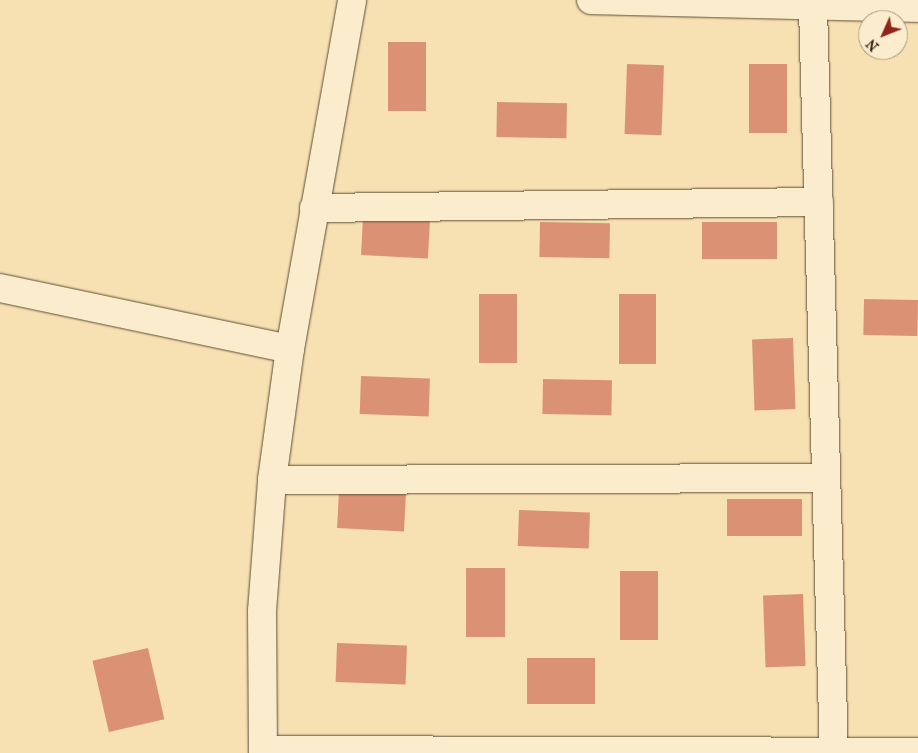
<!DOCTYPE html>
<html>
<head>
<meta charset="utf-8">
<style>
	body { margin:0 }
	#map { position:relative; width:918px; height:753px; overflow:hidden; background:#f7e1b2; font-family:"IM FELL French Canon",serif }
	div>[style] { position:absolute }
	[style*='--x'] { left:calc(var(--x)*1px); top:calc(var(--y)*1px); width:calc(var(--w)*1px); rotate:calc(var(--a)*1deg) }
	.building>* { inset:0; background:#db9274; transform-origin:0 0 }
	.roads { filter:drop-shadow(0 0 1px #5e4e37) drop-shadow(0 0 1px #5e4e37) }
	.minor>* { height:28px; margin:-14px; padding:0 14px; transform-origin:14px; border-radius:14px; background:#faeccd }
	span { translate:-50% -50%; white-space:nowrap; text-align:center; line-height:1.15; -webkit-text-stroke:5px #faeccd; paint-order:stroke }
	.north { position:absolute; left:858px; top:10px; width:50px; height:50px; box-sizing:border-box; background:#faeccd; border:1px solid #a79981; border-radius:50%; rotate:226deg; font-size:14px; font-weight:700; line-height:20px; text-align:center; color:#2b1d0e }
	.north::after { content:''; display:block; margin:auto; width:18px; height:22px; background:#8f2418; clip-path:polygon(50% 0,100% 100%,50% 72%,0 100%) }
</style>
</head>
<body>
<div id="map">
	<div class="building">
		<i style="left:388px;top:42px;width:38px;height:69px"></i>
		<i style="left:627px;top:64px;width:37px;height:70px;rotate:2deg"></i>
		<i style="left:749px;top:64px;width:38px;height:69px"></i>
		<i style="left:497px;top:102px;width:70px;height:35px;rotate:1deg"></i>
		<i style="left:363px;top:217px;width:67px;height:38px;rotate:3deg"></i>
		<i style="left:540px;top:222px;width:70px;height:35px;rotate:1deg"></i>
		<i style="left:702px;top:222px;width:75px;height:37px"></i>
		<i style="left:479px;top:294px;width:38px;height:69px"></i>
		<i style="left:619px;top:294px;width:37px;height:70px"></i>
		<i style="left:864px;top:299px;width:54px;height:36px;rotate:1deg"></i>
		<i style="left:793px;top:338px;width:71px;height:41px;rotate:88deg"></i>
		<i style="left:361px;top:376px;width:69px;height:38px;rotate:2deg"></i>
		<i style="left:543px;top:379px;width:69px;height:35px;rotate:1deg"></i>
		<i style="left:339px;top:491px;width:67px;height:37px;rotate:3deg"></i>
		<i style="left:727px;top:499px;width:75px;height:37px"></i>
		<i style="left:519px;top:510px;width:71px;height:36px;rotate:2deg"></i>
		<i style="left:466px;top:568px;width:39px;height:69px"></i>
		<i style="left:620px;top:571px;width:38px;height:69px"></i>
		<i style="left:803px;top:594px;width:72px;height:40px;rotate:88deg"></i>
		<i style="left:337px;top:643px;width:70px;height:39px;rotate:2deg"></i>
		<i style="left:148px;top:648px;width:73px;height:57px;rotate:77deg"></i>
		<i style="left:527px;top:658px;width:68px;height:46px"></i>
	</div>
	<div class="roads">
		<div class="minor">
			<i style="--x:591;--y:0;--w:327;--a:1.4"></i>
			<i style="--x:813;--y:8;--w:745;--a:88.39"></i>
			<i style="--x:314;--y:208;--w:505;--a:-0.68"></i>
			<i style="--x:0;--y:288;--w:296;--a:11.9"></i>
			<i style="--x:272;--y:480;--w:551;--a:-0.21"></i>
			<i style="--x:263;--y:750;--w:655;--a:0.17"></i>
			<i style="--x:263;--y:753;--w:142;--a:-90.4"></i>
			<i style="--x:262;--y:611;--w:131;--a:-85.6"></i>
			<i style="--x:272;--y:480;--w:132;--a:-82.2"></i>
			<i style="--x:290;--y:349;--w:354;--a:-79.9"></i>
		</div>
	</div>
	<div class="north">N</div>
</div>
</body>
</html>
